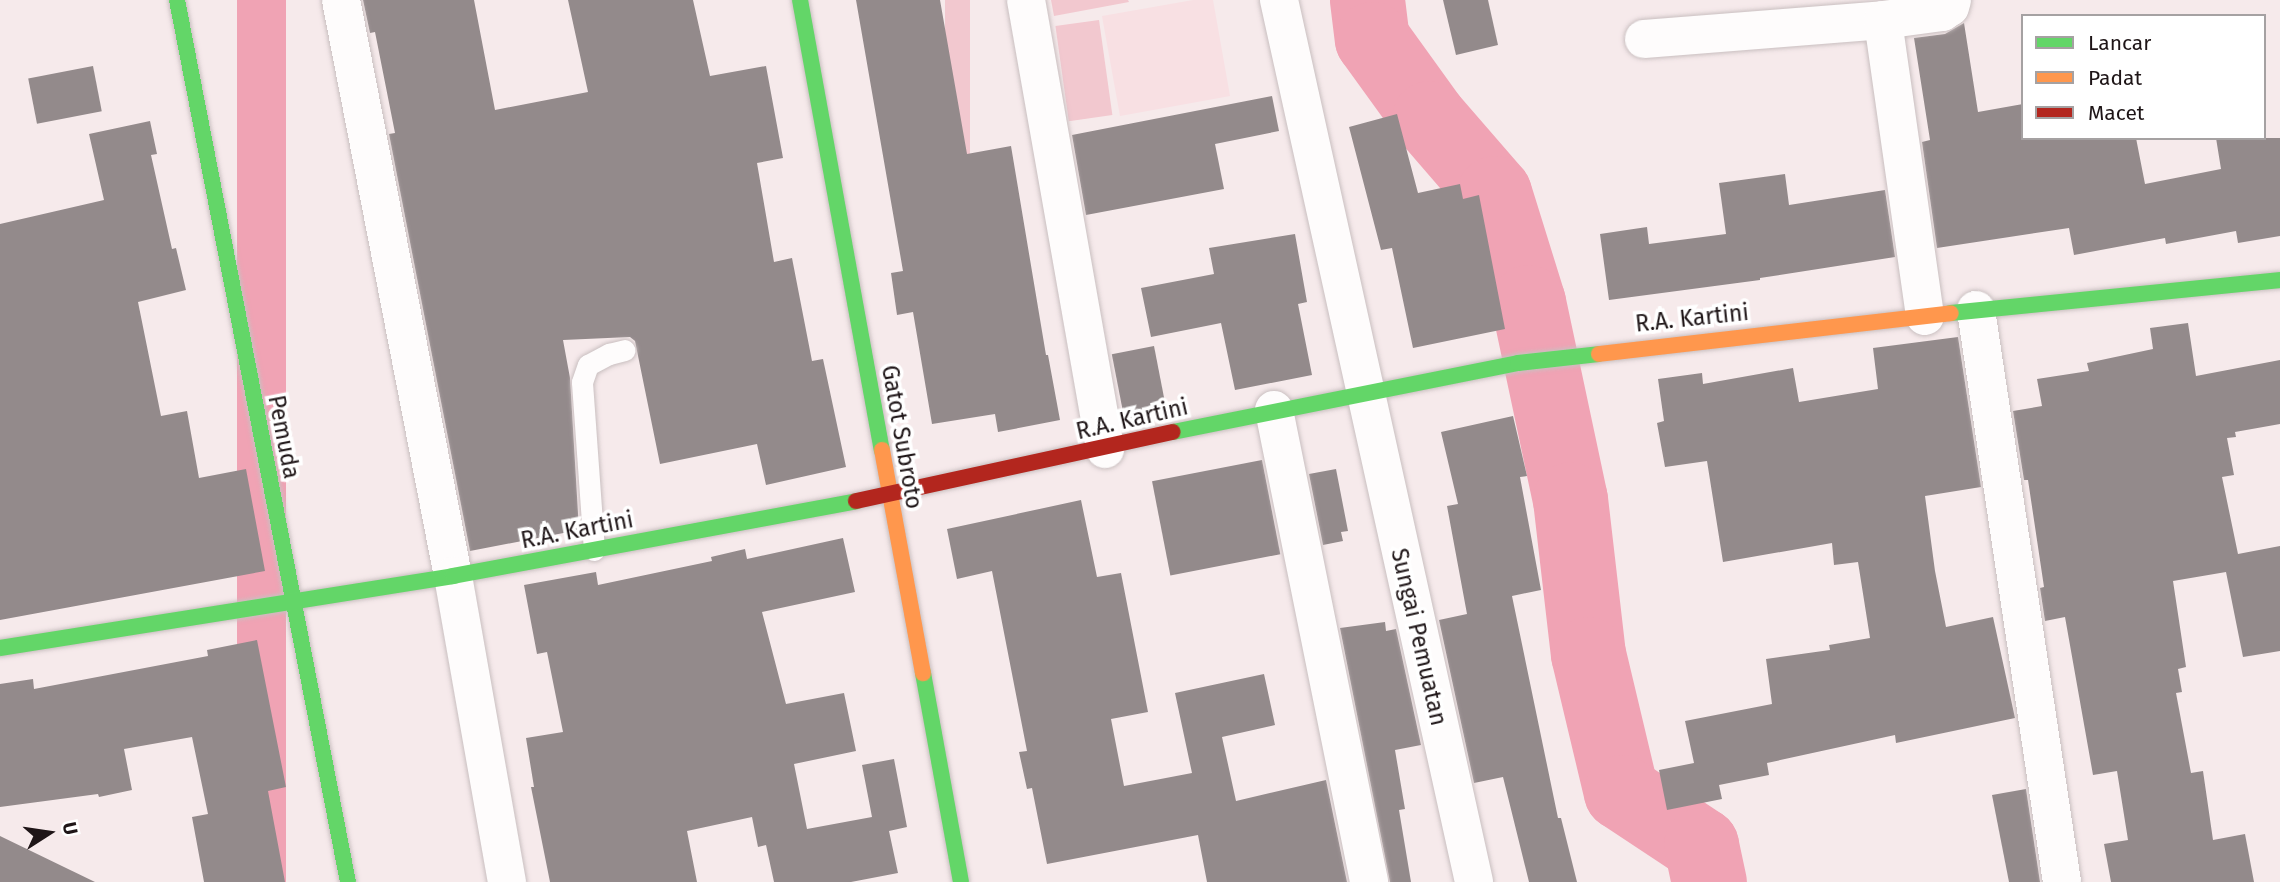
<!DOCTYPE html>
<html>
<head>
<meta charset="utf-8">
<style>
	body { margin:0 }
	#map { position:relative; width:2280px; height:882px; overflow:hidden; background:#f6eaeb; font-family:"Fira Sans",sans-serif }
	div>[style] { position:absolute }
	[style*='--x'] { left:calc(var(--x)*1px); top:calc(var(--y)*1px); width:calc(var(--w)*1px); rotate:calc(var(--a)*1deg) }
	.built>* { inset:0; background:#f8e0e3 }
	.green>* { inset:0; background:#f2c8cf; transform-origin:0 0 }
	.water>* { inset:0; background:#f0a3b4; transform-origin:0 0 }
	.river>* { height:75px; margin:-37.5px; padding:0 37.5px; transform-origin:37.5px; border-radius:37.5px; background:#f0a3b4 }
	.building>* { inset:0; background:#938a8b; transform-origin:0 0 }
	.roads { filter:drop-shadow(0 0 2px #c9bfc0) drop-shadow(0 0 2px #c9bfc0) }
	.lane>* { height:21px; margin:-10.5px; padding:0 10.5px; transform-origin:10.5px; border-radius:10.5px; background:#fefcfc }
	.street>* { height:38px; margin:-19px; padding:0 19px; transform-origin:19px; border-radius:19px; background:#fefcfc }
	.fast>* { height:16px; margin:-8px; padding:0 8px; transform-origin:8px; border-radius:8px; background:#63d668 }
	.slow>* { height:16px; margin:-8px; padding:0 8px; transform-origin:8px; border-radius:8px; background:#ff974d }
	.jam>* { height:16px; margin:-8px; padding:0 8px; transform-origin:8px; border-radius:8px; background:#b3261e }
	span { translate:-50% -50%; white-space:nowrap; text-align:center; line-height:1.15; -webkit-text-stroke:7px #fff; paint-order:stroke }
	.street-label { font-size:23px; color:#1e1517 }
	.legend { position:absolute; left:2021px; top:14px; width:245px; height:126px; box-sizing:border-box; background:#fff; border:2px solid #a5a1a2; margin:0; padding:9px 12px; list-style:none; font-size:21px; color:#1e1517 }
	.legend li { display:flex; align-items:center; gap:14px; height:35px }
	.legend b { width:35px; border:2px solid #a5a1a2 }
	.north { position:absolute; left:14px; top:798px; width:70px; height:70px; -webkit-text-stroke:5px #fff; paint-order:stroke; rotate:78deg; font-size:19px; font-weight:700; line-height:28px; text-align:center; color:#1e1517 }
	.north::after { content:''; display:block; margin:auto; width:24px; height:32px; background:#1e1517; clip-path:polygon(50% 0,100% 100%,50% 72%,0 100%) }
</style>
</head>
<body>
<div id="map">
	<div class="built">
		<i style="clip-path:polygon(1193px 0,1213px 0,1230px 96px,1120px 116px,1102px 16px)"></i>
	</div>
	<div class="green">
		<i style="left:945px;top:0;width:25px;height:156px"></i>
		<i style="clip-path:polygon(1051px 0,1128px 0,1129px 2px,1054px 16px)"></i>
		<i style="left:1099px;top:20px;width:96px;height:44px;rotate:82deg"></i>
	</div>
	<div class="water">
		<i style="left:237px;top:0;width:49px;height:897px"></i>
	</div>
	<div class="river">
		<i style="--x:1367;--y:0;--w:39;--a:83"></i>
		<i style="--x:1372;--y:39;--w:97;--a:54.2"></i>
		<i style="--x:1429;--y:118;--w:99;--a:49.1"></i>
		<i style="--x:1494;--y:193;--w:114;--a:72.7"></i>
		<i style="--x:1528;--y:302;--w:201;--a:78"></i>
		<i style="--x:1570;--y:499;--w:156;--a:83.4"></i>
		<i style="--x:1588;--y:654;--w:142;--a:76.6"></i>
		<i style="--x:1621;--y:792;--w:96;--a:33.5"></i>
		<i style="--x:1701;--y:845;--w:38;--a:78"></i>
	</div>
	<div class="building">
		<i style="clip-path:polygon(363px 0,474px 0,495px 110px,588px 92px,568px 0,693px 0,710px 76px,766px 66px,783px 158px,757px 163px,774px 262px,792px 258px,812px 361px,823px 359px,846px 467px,766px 485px,757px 444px,660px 464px,635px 341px,630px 337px,563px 340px,570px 378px,579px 530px,470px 551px,389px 134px,395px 133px,375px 32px,370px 33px)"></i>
		<i style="clip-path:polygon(856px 0,940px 0,967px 154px,1011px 146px,1046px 355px,1048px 355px,1060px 420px,998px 432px,995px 414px,932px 424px,913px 312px,897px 315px,891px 273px,903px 271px)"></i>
		<i style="clip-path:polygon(1443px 0,1488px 0,1498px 45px,1456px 55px)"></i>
		<i style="clip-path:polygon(1964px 23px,1978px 112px,2023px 104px,2023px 138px,2136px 138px,2145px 184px,2221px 169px,2216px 138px,2280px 138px,2280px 236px,2238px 243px,2236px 231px,2166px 244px,2165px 238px,2074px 255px,2069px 228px,1937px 248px,1922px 142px,1930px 140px,1914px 38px,1945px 34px)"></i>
		<i style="left:93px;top:66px;width:46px;height:66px;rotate:79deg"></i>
		<i style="clip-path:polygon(1272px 96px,1279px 131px,1215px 144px,1224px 189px,1086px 215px,1072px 135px)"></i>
		<i style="clip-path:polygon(1397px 114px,1418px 193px,1460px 184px,1463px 199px,1479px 195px,1505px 329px,1413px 348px,1392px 248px,1381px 250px,1349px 127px)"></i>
		<i style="clip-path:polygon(150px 121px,157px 154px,151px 155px,172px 249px,176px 248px,186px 290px,138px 302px,161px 416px,187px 411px,199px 478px,246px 469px,265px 571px,0 620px,0 224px,104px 200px,89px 134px)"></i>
		<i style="clip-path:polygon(1785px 174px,1789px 205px,1885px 190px,1895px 257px,1760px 278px,1760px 280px,1609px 300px,1600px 234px,1647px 227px,1649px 244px,1726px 234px,1719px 183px)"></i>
		<i style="clip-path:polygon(1295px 234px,1307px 302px,1298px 304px,1312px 375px,1235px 390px,1221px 323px,1151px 337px,1141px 288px,1214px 274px,1209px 248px)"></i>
		<i style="clip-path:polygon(2188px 323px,2196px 376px,2280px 360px,2280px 424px,2235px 432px,2236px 437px,2227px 438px,2234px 475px,2222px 477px,2238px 554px,2280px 546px,2280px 651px,2243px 657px,2226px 572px,2173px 581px,2186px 667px,2178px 669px,2182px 692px,2176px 693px,2191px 773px,2203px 771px,2213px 840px,2245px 834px,2254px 882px,2111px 882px,2104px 844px,2128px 840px,2117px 771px,2093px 775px,2065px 617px,2045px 621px,2040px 588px,2044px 587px,2028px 480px,2024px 480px,2013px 411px,2042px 406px,2037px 379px,2089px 371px,2087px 363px,2153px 349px,2150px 328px)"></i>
		<i style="clip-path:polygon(1958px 337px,1981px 487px,1925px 496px,1935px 571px,1946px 627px,1993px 617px,2015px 718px,1896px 743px,1895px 735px,1767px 763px,1769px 775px,1719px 785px,1722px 799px,1667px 810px,1659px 770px,1694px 763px,1685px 721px,1772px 704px,1766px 659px,1830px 650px,1829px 645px,1870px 638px,1858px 562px,1834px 565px,1832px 543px,1723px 562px,1707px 461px,1665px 467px,1657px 423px,1664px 421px,1658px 379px,1702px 373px,1703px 384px,1793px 368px,1799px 402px,1878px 389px,1873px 348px)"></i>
		<i style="left:1154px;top:346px;width:66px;height:43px;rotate:79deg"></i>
		<i style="clip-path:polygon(1513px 416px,1527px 476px,1520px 477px,1541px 590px,1512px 596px,1558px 818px,1561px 818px,1577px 882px,1529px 882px,1503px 777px,1474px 783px,1439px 620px,1467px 614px,1447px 506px,1458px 504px,1441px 432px)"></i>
		<i style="left:1262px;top:460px;width:96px;height:112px;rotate:79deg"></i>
		<i style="clip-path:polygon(1336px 469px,1348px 531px,1341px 532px,1343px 541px,1323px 545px,1309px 474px)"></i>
		<i style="clip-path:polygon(1081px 500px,1097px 577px,1121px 573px,1148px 712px,1111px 719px,1124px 786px,1192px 773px,1175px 693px,1264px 674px,1275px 725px,1222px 737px,1236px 801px,1326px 780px,1347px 882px,1207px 882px,1198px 835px,1047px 864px,1032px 788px,1027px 789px,1019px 752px,1027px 751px,992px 571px,957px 579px,947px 529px)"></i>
		<i style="clip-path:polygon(843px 538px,855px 592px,762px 612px,786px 704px,844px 693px,856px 751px,794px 764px,807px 829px,872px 817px,862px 765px,894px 759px,907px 827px,889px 831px,898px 873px,851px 882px,774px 882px,766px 845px,758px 847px,752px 817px,687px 831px,697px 882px,550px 882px,531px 787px,534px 787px,526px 738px,563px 732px,547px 652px,537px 654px,524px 585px,596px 572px,598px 585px,712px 561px,711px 557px,745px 549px,747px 559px)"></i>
		<i style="clip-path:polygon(1385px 622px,1386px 631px,1396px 629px,1421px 745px,1395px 750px,1405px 809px,1399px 810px,1411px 882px,1390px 882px,1340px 628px)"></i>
		<i style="clip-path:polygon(257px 640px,286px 787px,268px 791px,285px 882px,204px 882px,192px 817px,208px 814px,192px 737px,124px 749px,132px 790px,99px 797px,98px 794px,0 807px,0 684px,33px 679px,34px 689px,208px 656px,207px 650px)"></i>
		<i style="clip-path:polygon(2026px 789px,2040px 882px,2009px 882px,1992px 795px)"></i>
		<i style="clip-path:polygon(0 836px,95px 882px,0 882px)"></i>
	</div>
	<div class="roads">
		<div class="lane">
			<i style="--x:594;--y:550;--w:168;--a:-94.1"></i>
			<i style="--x:582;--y:382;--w:18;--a:-71"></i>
			<i style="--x:588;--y:365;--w:24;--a:-28"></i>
			<i style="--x:609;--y:354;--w:16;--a:-14"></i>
		</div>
		<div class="street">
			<i style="--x:341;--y:0;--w:587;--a:79"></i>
			<i style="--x:453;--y:576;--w:311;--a:80"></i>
			<i style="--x:1026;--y:0;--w:456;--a:80"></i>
			<i style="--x:1279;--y:0;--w:903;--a:77.53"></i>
			<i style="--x:1644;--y:39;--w:240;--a:-4.5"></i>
			<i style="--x:1976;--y:310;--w:578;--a:81.45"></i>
			<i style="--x:1925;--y:316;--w:299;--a:-98.1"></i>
			<i style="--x:1883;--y:20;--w:60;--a:-7.7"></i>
			<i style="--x:1942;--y:12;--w:9;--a:-32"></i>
			<i style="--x:1950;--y:7;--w:7;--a:-74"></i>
			<i style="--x:1274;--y:410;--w:481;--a:78.6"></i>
		</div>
		<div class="fast">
			<i style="--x:177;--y:0;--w:898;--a:79.03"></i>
			<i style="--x:800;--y:0;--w:457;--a:79.7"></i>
			<i style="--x:1951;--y:313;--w:331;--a:-5.7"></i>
			<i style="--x:1173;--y:432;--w:352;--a:-11.3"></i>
			<i style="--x:1518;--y:363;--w:81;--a:-6.3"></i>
			<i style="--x:0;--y:648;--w:459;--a:-9"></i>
			<i style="--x:453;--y:576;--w:410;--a:-10.5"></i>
			<i style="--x:923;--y:673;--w:212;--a:79.7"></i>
		</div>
		<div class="slow">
			<i style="--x:1599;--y:354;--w:354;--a:-6.6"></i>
			<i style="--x:882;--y:450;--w:227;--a:79.6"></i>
		</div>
		<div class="jam">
			<i style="--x:856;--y:501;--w:324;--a:-12.3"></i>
		</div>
	</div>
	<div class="street-label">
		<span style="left:1692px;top:318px;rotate:-6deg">R.A. Kartini</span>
		<span style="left:1132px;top:419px;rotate:-13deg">R.A. Kartini</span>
		<span style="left:284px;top:437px;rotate:79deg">Pemuda</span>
		<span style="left:902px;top:437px;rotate:80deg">Gatot Subroto</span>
		<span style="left:577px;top:530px;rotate:-11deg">R.A. Kartini</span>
		<span style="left:1419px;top:637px;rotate:77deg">Sungai Pemuatan</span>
	</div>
	<ul class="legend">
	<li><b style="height:9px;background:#63d668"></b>Lancar</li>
	<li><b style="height:9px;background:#ff974d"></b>Padat</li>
	<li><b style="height:9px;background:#b3261e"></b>Macet</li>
	</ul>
	<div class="north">U</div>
</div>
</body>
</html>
